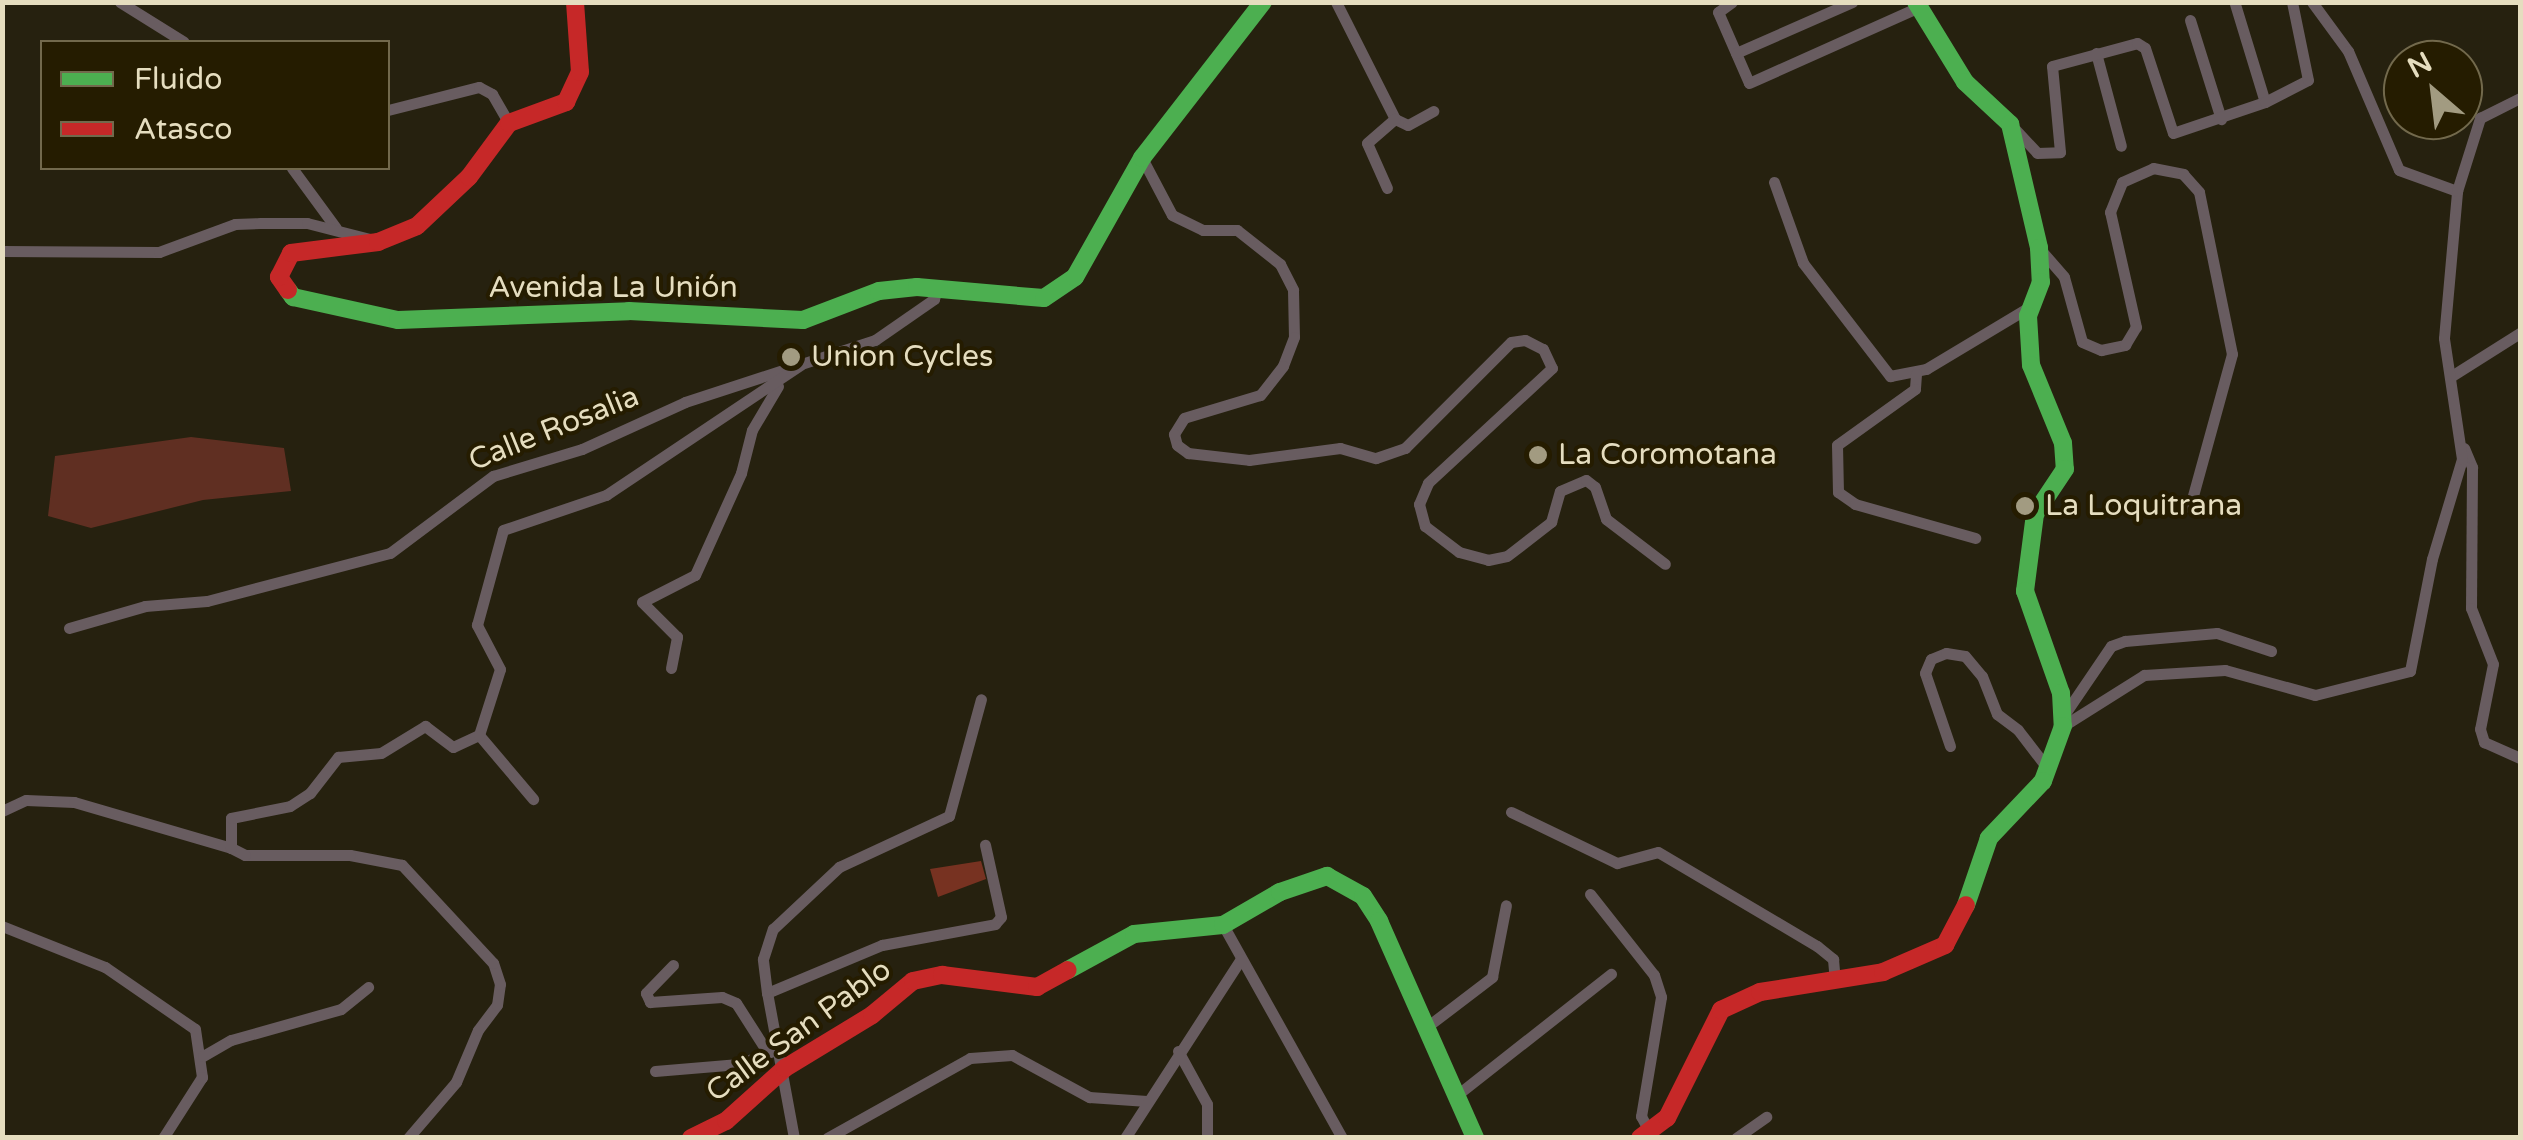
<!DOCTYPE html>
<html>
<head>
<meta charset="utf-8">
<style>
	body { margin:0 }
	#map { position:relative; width:2523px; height:1140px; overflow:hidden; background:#26210f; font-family:"Varela Round",sans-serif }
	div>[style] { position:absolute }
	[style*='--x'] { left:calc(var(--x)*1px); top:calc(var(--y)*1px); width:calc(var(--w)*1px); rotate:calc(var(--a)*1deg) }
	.green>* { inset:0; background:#602f22 }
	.forest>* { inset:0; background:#773221 }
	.street>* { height:11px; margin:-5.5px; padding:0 5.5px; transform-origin:5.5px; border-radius:5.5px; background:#685c60 }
	.fast>* { height:18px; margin:-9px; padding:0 9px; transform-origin:9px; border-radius:9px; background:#4caf50 }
	.jam>* { height:18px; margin:-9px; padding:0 9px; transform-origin:9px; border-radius:9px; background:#c62828 }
	.dots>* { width:28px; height:28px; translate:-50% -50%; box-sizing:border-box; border:5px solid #251c00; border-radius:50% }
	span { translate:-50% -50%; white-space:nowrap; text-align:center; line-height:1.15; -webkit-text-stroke:8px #251c00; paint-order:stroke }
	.street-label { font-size:30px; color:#e5ddbf }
	.poi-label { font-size:30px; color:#e5ddbf }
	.left { translate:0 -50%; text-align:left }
	.frame { position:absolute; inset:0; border:5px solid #e5ddbf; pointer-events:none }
	.legend { position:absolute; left:40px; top:40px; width:350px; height:130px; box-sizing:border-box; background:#251c00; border:2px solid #72694c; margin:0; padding:12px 18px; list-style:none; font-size:30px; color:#e5ddbf }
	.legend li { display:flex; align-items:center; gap:20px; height:50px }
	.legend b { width:50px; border:2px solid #72694c }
	.north { position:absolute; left:2383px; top:40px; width:100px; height:100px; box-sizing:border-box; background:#251c00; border:2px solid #72694c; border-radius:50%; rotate:332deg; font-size:28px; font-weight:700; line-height:40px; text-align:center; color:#e5ddbf }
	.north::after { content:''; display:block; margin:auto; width:35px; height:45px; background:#a29b81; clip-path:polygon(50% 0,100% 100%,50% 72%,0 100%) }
</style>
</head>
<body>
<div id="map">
	<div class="green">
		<i style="clip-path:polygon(191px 437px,284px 448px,291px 491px,203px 500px,91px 528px,48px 516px,55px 456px)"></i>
	</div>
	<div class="forest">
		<i style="clip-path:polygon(981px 861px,986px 879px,938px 897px,930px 869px)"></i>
	</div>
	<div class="street">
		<i style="--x:120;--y:2;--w:75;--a:32"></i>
		<i style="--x:1336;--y:2;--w:131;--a:63.2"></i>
		<i style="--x:1395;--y:119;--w:14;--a:25"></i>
		<i style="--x:1408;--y:125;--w:29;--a:-29"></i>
		<i style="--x:1732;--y:2;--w:17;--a:144"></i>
		<i style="--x:1718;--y:12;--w:77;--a:66.4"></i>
		<i style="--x:1749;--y:83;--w:184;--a:-24.1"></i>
		<i style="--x:2312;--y:2;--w:61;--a:53.7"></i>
		<i style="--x:2348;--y:51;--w:129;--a:66.8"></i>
		<i style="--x:2399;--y:170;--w:62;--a:19.9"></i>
		<i style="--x:2235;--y:4;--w:102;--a:73"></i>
		<i style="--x:2190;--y:20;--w:104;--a:72.6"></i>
		<i style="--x:1736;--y:53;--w:127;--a:-23.7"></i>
		<i style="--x:2096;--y:53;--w:96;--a:75"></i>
		<i style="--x:388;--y:110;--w:94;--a:-14.2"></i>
		<i style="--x:479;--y:87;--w:15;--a:28"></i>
		<i style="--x:492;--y:94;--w:34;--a:60"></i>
		<i style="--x:2013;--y:127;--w:35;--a:47"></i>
		<i style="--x:2037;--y:153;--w:23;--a:-2"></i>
		<i style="--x:2060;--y:152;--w:86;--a:-95.3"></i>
		<i style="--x:2052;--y:66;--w:88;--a:-15.1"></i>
		<i style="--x:2137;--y:43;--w:9;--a:32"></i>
		<i style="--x:2145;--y:48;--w:89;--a:71.8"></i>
		<i style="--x:2173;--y:133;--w:97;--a:-18.6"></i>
		<i style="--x:2265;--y:102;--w:48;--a:-27.1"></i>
		<i style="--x:2308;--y:80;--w:80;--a:-101.6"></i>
		<i style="--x:1142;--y:158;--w:64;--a:62.2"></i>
		<i style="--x:1172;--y:215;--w:34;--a:26"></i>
		<i style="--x:1203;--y:230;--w:34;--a:0"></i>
		<i style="--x:1237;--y:230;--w:55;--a:38.3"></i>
		<i style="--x:1280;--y:264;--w:29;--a:63"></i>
		<i style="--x:1293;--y:290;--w:47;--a:88.8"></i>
		<i style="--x:1294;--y:337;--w:31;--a:111"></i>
		<i style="--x:1283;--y:366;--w:37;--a:128"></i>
		<i style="--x:1260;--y:395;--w:79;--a:163.2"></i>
		<i style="--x:1184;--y:418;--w:19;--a:122"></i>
		<i style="--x:1174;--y:434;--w:11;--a:75"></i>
		<i style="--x:1177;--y:445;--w:14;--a:36"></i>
		<i style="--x:1188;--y:453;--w:61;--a:6.5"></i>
		<i style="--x:1249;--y:460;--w:92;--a:-7.5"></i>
		<i style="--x:1340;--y:448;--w:37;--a:16"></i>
		<i style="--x:1376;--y:458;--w:31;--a:-19"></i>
		<i style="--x:1405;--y:448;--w:150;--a:-45"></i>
		<i style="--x:1511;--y:342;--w:14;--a:-8"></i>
		<i style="--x:1525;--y:340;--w:20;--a:27"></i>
		<i style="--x:1543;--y:349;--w:21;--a:65"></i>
		<i style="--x:1552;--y:368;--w:169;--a:137.2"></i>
		<i style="--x:1428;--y:483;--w:23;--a:113"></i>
		<i style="--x:1419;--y:504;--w:23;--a:75"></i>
		<i style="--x:1425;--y:526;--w:43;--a:37.4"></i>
		<i style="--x:1459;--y:552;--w:30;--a:15"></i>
		<i style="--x:1488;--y:560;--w:19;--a:-12"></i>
		<i style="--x:1507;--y:556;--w:56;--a:-37.7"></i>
		<i style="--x:1551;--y:522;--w:32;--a:-74"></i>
		<i style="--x:1560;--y:491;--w:28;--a:-23"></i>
		<i style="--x:1586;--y:480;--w:11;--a:38"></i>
		<i style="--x:1595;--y:487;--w:34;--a:71"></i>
		<i style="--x:1606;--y:519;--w:74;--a:37.3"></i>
		<i style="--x:292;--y:168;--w:74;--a:53.7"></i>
		<i style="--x:1774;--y:182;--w:86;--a:70.3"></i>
		<i style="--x:1803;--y:263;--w:143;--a:52.4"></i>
		<i style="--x:1890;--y:376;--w:37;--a:-11"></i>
		<i style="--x:1926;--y:369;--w:122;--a:-31"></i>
		<i style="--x:1387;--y:188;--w:49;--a:-114"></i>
		<i style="--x:1367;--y:143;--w:37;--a:-41"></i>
		<i style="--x:2039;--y:248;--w:38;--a:49"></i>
		<i style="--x:2064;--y:277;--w:67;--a:74.5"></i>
		<i style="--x:2082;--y:342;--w:21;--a:23"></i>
		<i style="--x:2101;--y:350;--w:25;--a:-12"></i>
		<i style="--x:2125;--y:345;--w:21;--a:-59"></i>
		<i style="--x:2136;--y:327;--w:118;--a:-102.7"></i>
		<i style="--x:2110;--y:212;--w:32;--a:-68"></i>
		<i style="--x:2122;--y:182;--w:34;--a:-24"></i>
		<i style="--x:2153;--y:168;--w:31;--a:11"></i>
		<i style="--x:2183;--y:174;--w:24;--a:48"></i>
		<i style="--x:2199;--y:192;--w:165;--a:78.5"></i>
		<i style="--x:2232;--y:354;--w:159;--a:105.4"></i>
		<i style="--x:2;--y:251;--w:157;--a:0.4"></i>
		<i style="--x:159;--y:252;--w:81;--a:-20.2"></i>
		<i style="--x:235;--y:224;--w:25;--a:-2"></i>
		<i style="--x:260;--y:223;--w:47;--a:0"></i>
		<i style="--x:307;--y:223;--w:65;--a:14.3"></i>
		<i style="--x:1916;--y:374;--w:15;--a:94"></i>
		<i style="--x:1915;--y:389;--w:96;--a:144.3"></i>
		<i style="--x:1837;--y:445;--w:47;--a:88.8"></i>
		<i style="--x:1838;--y:492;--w:21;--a:35"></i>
		<i style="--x:1855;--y:504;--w:125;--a:15.8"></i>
		<i style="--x:2450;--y:377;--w:83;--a:-32.2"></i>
		<i style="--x:2464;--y:448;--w:21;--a:67"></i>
		<i style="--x:2472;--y:467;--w:141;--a:90.4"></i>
		<i style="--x:2471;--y:608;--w:60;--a:68.6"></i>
		<i style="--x:2493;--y:664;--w:66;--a:101.3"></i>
		<i style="--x:2480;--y:729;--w:14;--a:73"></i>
		<i style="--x:2484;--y:742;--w:39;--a:24"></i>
		<i style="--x:69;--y:628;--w:79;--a:-16.1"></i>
		<i style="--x:145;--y:606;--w:62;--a:-4.6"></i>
		<i style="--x:207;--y:601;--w:189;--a:-14.7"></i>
		<i style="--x:390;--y:553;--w:129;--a:-36.8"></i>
		<i style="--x:493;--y:476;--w:93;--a:-16.9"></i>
		<i style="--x:582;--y:449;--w:113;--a:-24.5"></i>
		<i style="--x:685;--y:402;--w:200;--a:-18.1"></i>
		<i style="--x:875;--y:340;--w:72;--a:-34.8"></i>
		<i style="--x:934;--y:299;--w:10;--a:-73"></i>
		<i style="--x:671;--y:668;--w:32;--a:-79"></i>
		<i style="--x:677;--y:637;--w:49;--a:-135"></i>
		<i style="--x:642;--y:602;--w:59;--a:-27"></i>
		<i style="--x:695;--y:575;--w:112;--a:-65.7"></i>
		<i style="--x:741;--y:473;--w:44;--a:-75.7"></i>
		<i style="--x:752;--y:430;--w:51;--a:-59.4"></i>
		<i style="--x:2062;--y:718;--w:87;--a:-55.8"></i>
		<i style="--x:2111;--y:646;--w:15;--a:-20"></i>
		<i style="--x:2125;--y:641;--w:92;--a:-5"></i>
		<i style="--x:2217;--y:633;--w:57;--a:18.4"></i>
		<i style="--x:2063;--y:726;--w:96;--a:-32.2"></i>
		<i style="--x:2144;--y:675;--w:81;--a:-3.5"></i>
		<i style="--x:2225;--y:670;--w:93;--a:15.5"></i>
		<i style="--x:2315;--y:695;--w:98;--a:-14.2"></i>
		<i style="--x:2410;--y:671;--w:114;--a:-78.9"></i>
		<i style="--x:2432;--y:559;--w:104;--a:-73.3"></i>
		<i style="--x:2462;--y:459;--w:122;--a:-98.5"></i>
		<i style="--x:2444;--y:338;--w:148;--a:-84.9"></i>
		<i style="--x:2457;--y:191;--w:77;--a:-72.5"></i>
		<i style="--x:2480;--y:118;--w:45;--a:-26.6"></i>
		<i style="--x:479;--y:735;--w:84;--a:49.8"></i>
		<i style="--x:1950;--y:746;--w:77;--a:-108.9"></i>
		<i style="--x:1925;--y:673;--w:15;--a:-67"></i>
		<i style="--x:1931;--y:659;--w:16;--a:-22"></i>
		<i style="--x:1946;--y:653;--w:19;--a:9"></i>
		<i style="--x:1965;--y:656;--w:26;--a:50"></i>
		<i style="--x:1982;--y:676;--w:41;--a:68.5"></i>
		<i style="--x:1997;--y:714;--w:26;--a:37"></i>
		<i style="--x:2018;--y:730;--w:49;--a:52.4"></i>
		<i style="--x:2;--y:811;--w:26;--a:-25"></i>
		<i style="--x:26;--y:800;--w:48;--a:2.4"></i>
		<i style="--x:74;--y:802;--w:164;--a:16.3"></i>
		<i style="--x:1511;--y:812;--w:118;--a:25.7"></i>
		<i style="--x:1617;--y:863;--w:42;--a:-15"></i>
		<i style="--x:1658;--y:852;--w:185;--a:30.6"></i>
		<i style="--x:1817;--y:946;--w:21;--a:39"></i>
		<i style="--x:1833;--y:959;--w:23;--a:85"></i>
		<i style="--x:1590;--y:894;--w:103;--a:51.7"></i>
		<i style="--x:1654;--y:975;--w:23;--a:72"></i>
		<i style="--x:1661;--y:997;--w:121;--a:99.5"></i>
		<i style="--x:1641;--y:1116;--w:17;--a:62"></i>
		<i style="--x:1223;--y:925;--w:244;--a:60.8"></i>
		<i style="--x:2;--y:926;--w:111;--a:21.7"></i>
		<i style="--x:105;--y:967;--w:109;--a:34.6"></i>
		<i style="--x:195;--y:1029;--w:49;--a:81.7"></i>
		<i style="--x:202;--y:1077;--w:72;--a:122.6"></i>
		<i style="--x:673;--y:965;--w:39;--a:134"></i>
		<i style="--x:646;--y:993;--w:10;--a:66"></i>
		<i style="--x:650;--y:1002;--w:72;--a:-4"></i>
		<i style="--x:722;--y:997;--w:15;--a:23"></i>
		<i style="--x:736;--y:1003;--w:59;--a:57.4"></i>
		<i style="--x:767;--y:993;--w:125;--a:-22.7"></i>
		<i style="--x:882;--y:945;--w:115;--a:-10.5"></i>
		<i style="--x:995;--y:924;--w:9;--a:-49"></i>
		<i style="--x:1001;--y:917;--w:74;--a:-102.5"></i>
		<i style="--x:1428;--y:1026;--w:81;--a:-37.4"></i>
		<i style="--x:1492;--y:977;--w:73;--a:-79"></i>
		<i style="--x:1178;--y:1051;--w:60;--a:61.3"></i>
		<i style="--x:1207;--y:1104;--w:34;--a:90"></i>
		<i style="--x:203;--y:1056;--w:32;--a:-30"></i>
		<i style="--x:231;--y:1040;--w:114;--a:-15.7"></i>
		<i style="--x:341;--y:1009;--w:35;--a:-39"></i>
		<i style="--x:655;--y:1071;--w:84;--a:-4.8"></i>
		<i style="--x:739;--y:1064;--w:36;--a:-21"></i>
		<i style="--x:1457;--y:1095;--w:196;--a:-38.2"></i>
		<i style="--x:408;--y:1138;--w:74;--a:-49.4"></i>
		<i style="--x:456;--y:1082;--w:56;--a:-67.1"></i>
		<i style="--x:478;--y:1030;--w:31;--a:-53"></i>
		<i style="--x:497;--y:1005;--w:21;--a:-82"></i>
		<i style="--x:500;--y:984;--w:22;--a:-108"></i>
		<i style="--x:493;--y:963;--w:134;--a:-132.9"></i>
		<i style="--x:402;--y:865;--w:53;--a:-169.1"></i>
		<i style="--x:350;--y:855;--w:105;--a:180"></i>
		<i style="--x:245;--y:855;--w:16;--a:-153"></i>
		<i style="--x:231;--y:848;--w:30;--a:-90"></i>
		<i style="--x:231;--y:818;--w:60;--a:-11.5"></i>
		<i style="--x:290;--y:806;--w:24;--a:-33"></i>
		<i style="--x:310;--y:793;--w:46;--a:-52.1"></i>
		<i style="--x:338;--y:757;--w:43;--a:-5.3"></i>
		<i style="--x:381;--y:753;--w:52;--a:-31.5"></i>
		<i style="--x:425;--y:726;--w:35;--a:37"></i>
		<i style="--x:453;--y:747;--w:29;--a:-25"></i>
		<i style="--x:479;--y:735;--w:69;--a:-72.3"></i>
		<i style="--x:500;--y:669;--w:50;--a:-117.6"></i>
		<i style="--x:477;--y:625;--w:98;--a:-74.7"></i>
		<i style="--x:503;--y:530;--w:109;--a:-18.8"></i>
		<i style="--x:606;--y:495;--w:234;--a:-33.8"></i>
		<i style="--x:794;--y:1138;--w:147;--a:-100.5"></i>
		<i style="--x:767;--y:993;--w:34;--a:-97"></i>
		<i style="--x:763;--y:959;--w:32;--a:-72"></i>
		<i style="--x:773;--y:929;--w:91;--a:-43.2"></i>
		<i style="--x:839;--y:867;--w:121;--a:-24.9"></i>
		<i style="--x:949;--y:816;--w:121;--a:-74.7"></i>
		<i style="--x:827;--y:1138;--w:164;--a:-29.2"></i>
		<i style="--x:970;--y:1058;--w:42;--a:-4.1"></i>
		<i style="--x:1012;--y:1055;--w:88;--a:28.6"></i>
		<i style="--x:1089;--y:1097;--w:58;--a:3.9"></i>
		<i style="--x:1125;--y:1138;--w:213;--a:-57.1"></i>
		<i style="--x:1736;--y:1138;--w:37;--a:-35"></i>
	</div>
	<div class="fast">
		<i style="--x:1916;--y:2;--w:94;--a:58.5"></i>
		<i style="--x:1965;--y:82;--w:62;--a:43"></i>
		<i style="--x:2010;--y:124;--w:127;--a:76.8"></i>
		<i style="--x:2039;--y:248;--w:34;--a:87"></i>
		<i style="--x:2041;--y:282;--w:36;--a:111"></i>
		<i style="--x:2028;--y:316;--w:49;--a:86.5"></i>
		<i style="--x:2031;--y:365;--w:84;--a:67.7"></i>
		<i style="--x:2063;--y:443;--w:26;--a:86"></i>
		<i style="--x:2065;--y:469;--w:54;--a:123.7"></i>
		<i style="--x:2035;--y:514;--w:78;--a:97.4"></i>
		<i style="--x:2025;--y:591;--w:108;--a:70.6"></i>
		<i style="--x:2061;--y:693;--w:33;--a:87"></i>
		<i style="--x:2063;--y:726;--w:59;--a:110"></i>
		<i style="--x:2043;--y:781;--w:79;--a:133.5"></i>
		<i style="--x:1989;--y:838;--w:71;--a:108.9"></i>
		<i style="--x:288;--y:290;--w:9;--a:54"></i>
		<i style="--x:293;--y:297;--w:107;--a:12.4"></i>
		<i style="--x:398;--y:320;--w:231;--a:-2.2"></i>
		<i style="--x:629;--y:311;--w:174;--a:3"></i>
		<i style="--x:803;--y:320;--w:81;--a:-20.9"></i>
		<i style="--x:879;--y:291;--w:38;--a:-6"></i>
		<i style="--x:917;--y:287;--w:127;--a:5"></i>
		<i style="--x:1044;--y:298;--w:37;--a:-34"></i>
		<i style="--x:1075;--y:277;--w:137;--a:-60.6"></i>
		<i style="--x:1142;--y:158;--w:197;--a:-52.2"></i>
		<i style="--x:1068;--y:970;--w:75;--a:-28.6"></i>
		<i style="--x:1134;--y:934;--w:89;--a:-5.8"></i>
		<i style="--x:1223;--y:925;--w:66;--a:-30.1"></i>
		<i style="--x:1280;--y:892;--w:50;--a:-18.8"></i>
		<i style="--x:1327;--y:876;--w:41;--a:29.1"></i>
		<i style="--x:1363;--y:896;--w:30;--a:57"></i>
		<i style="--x:1379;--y:921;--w:237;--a:66.1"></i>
	</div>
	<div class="jam">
		<i style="--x:288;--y:290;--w:16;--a:-125"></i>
		<i style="--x:279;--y:277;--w:27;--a:-63"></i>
		<i style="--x:291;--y:253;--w:88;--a:-7.2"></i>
		<i style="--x:378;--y:242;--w:42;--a:-22.3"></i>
		<i style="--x:417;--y:226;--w:71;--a:-43.3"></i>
		<i style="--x:469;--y:177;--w:67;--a:-53.5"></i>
		<i style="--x:509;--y:123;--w:61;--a:-20.2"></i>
		<i style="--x:566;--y:102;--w:33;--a:-65"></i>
		<i style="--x:580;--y:72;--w:70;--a:-94.1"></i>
		<i style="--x:691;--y:1138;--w:39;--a:-26"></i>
		<i style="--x:726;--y:1121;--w:79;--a:-41.9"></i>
		<i style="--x:785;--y:1068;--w:102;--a:-31.3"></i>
		<i style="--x:872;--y:1015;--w:53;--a:-39.7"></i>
		<i style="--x:913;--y:981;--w:30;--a:-12"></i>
		<i style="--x:942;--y:975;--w:96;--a:7.2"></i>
		<i style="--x:1037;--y:987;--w:35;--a:-29"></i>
		<i style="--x:1640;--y:1138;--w:34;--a:-37"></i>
		<i style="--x:1667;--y:1118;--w:121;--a:-63.4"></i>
		<i style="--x:1721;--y:1010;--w:43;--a:-24.8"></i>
		<i style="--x:1760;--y:992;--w:125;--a:-9.2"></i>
		<i style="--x:1883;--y:972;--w:68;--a:-23.5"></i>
		<i style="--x:1945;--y:945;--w:45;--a:-62.3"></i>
	</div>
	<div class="dots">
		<i style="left:791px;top:357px;background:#a29b81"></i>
		<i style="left:1538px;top:455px;background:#a29b81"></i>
		<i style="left:2025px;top:506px;background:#a29b81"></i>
	</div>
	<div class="street-label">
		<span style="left:613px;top:288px">Avenida La Unión</span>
		<span style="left:554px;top:429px;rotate:-22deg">Calle Rosalia</span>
		<span style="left:799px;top:1031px;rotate:-36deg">Calle San Pablo</span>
	</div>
	<div class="poi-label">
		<span class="left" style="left:811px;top:357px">Union Cycles</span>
		<span class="left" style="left:1558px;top:455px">La Coromotana</span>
		<span class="left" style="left:2045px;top:506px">La Loquitrana</span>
	</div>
	<div class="frame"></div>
	<ul class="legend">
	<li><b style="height:12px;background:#4caf50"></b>Fluido</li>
	<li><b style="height:12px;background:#c62828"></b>Atasco</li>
	</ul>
	<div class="north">N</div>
</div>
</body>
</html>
